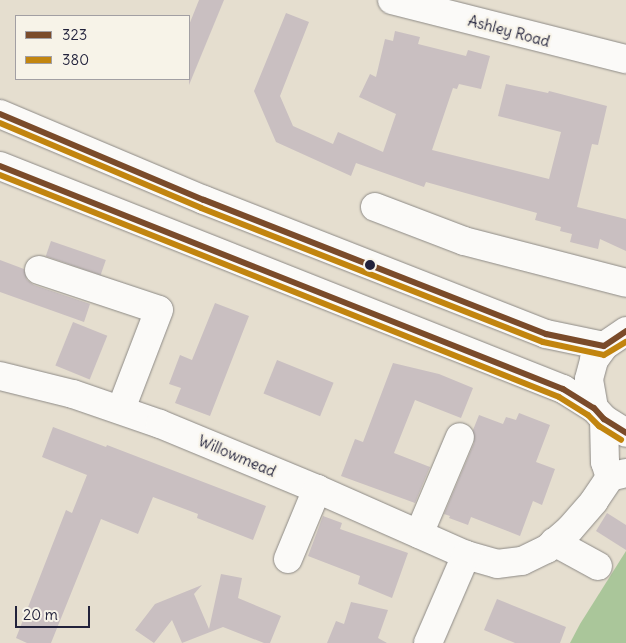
<!DOCTYPE html>
<html>
<head>
<meta charset="utf-8">
<style>
	body { margin:0 }
	#map { position:relative; width:626px; height:643px; overflow:hidden; background:#e5decf; font-family:Delius,sans-serif }
	div>[style] { position:absolute }
	[style*='--x'] { left:calc(var(--x)*1px); top:calc(var(--y)*1px); width:calc(var(--w)*1px); rotate:calc(var(--a)*1deg) }
	.forest>* { inset:0; background:#aac69a }
	.building>* { inset:0; background:#c9bfc1; transform-origin:0 0 }
	.roads { filter:drop-shadow(0 0 1px #8d8a86) drop-shadow(0 0 1px #8d8a86) }
	.minor>* { height:28px; margin:-14px; padding:0 14px; transform-origin:14px; border-radius:14px; background:#fbfaf8 }
	.highway>* { height:28px; margin:-14px; padding:0 14px; transform-origin:14px; border-radius:14px; background:#fbfaf8 }
	.bus-1>* { height:6px; margin:-3px; padding:0 3px; transform-origin:3px; border-radius:3px; background:#7a4b2a }
	.bus-2>* { height:6px; margin:-3px; padding:0 3px; transform-origin:3px; border-radius:3px; background:#c2850f }
	.dots>* { width:14px; height:14px; translate:-50% -50%; box-sizing:border-box; border:2px solid #f7f3e8; border-radius:50% }
	span { translate:-50% -50%; white-space:nowrap; text-align:center; line-height:1.15; -webkit-text-stroke:4.5px #f7f3e8; paint-order:stroke }
	.street-label { font-size:15px; color:#22223b }
	.legend { position:absolute; left:15px; top:15px; width:175px; height:65px; box-sizing:border-box; background:#f7f3e8; border:1px solid #a29fa3; margin:0; padding:6px 9px; list-style:none; font-size:15px; color:#22223b }
	.legend li { display:flex; align-items:center; gap:10px; height:25px }
	.legend b { width:25px; border:1px solid #a29fa3 }
	.scale { position:absolute; left:15px; top:606px; width:75px; height:22px; box-sizing:border-box; border:2px solid #22223b; border-top:0; padding-left:6px; font-size:15px; line-height:18px; white-space:nowrap; color:#22223b; -webkit-text-stroke:4px #f7f3e8; paint-order:stroke }
</style>
</head>
<body>
<div id="map">
	<div class="forest">
		<i style="clip-path:polygon(626px 551px,626px 643px,570px 643px,580px 624px)"></i>
	</div>
	<div class="building">
		<i style="clip-path:polygon(199px 0,224px 0,189px 85px,189px 25px)"></i>
		<i style="clip-path:polygon(286px 13px,309px 22px,280px 96px,293px 126px,333px 144px,338px 132px,383px 152px,396px 114px,359px 97px,370px 74px,376px 77px,385px 39px,393px 41px,395px 31px,420px 37px,418px 44px,466px 56px,468px 50px,490px 56px,481px 89px,459px 84px,457px 89px,453px 88px,432px 150px,549px 179px,561px 132px,498px 116px,506px 84px,548px 93px,549px 91px,607px 106px,598px 145px,592px 144px,577px 207px,626px 219px,626px 251px,600px 239px,598px 249px,570px 242px,572px 234px,560px 231px,561px 227px,535px 220px,537px 213px,426px 182px,424px 187px,356px 163px,351px 176px,276px 142px,254px 91px)"></i>
		<i style="left:51px;top:241px;width:58px;height:16px;rotate:19deg"></i>
		<i style="clip-path:polygon(0 260px,24px 269px,27px 280px,34px 285px,90px 304px,84px 322px,0 292px)"></i>
		<i style="clip-path:polygon(215px 303px,249px 316px,210px 416px,175px 403px,181px 388px,169px 384px,180px 355px,192px 360px)"></i>
		<i style="left:73px;top:322px;width:37px;height:47px;rotate:22deg"></i>
		<i style="left:277px;top:360px;width:61px;height:36px;rotate:22deg"></i>
		<i style="clip-path:polygon(393px 363px,439px 374px,473px 388px,461px 418px,415px 400px,394px 453px,430px 467px,415px 503px,341px 476px,355px 439px,363px 442px)"></i>
		<i style="clip-path:polygon(519px 413px,550px 425px,536px 462px,555px 469px,542px 505px,533px 501px,520px 536px,471px 517px,468px 525px,449px 518px,450px 516px,444px 514px,474px 443px,473px 430px,479px 415px,503px 424px,506px 417px,516px 420px)"></i>
		<i style="clip-path:polygon(53px 427px,106px 447px,107px 445px,266px 506px,253px 540px,197px 518px,198px 514px,153px 497px,138px 534px,101px 519px,51px 643px,27px 643px,16px 638px,66px 510px,72px 513px,87px 475px,42px 457px)"></i>
		<i style="clip-path:polygon(607px 513px,626px 525px,626px 550px,596px 531px)"></i>
		<i style="clip-path:polygon(323px 516px,342px 523px,340px 529px,408px 553px,392px 598px,358px 584px,360px 576px,308px 556px)"></i>
		<i style="clip-path:polygon(221px 574px,242px 578px,238px 598px,281px 616px,270px 643px,264px 643px,223px 627px,182px 643px,172px 620px,154px 643px,135px 630px,155px 604px,202px 585px,194px 594px,209px 629px)"></i>
		<i style="clip-path:polygon(497px 599px,566px 627px,560px 643px,515px 643px,484px 630px)"></i>
		<i style="clip-path:polygon(351px 602px,388px 610px,378px 638px,387px 643px,327px 643px,336px 621px,344px 624px)"></i>
	</div>
	<div class="roads">
		<div class="minor">
			<i style="--x:392;--y:0;--w:241;--a:14.2"></i>
			<i style="--x:375;--y:207;--w:95;--a:20.9"></i>
			<i style="--x:464;--y:241;--w:167;--a:14.5"></i>
			<i style="--x:39;--y:270;--w:126;--a:18.4"></i>
			<i style="--x:159;--y:310;--w:106;--a:111"></i>
			<i style="--x:0;--y:376;--w:75;--a:13.9"></i>
			<i style="--x:73;--y:394;--w:92;--a:19"></i>
			<i style="--x:160;--y:424;--w:170;--a:22.5"></i>
			<i style="--x:317;--y:489;--w:163;--a:23.9"></i>
			<i style="--x:466;--y:555;--w:32;--a:16"></i>
			<i style="--x:497;--y:564;--w:25;--a:-7"></i>
			<i style="--x:522;--y:561;--w:28;--a:-26"></i>
			<i style="--x:547;--y:549;--w:30;--a:-41"></i>
			<i style="--x:570;--y:529;--w:37;--a:-49"></i>
			<i style="--x:594;--y:501;--w:29;--a:-56"></i>
			<i style="--x:610;--y:477;--w:16;--a:-14"></i>
			<i style="--x:604;--y:419;--w:43;--a:88.7"></i>
			<i style="--x:605;--y:462;--w:16;--a:72"></i>
			<i style="--x:419;--y:534;--w:105;--a:-67.1"></i>
			<i style="--x:554;--y:542;--w:50;--a:28.6"></i>
			<i style="--x:288;--y:559;--w:76;--a:-67.5"></i>
			<i style="--x:428;--y:643;--w:96;--a:-66.6"></i>
		</div>
		<div class="highway">
			<i style="--x:0;--y:114;--w:221;--a:22.9"></i>
			<i style="--x:204;--y:200;--w:367;--a:21.4"></i>
			<i style="--x:546;--y:334;--w:59;--a:11.7"></i>
			<i style="--x:0;--y:166;--w:606;--a:21.61"></i>
			<i style="--x:563;--y:389;--w:36;--a:32"></i>
			<i style="--x:594;--y:408;--w:15;--a:48"></i>
			<i style="--x:604;--y:419;--w:26;--a:32"></i>
			<i style="--x:594;--y:408;--w:29;--a:-100"></i>
			<i style="--x:589;--y:379;--w:20;--a:-75"></i>
			<i style="--x:594;--y:360;--w:17;--a:-54"></i>
			<i style="--x:604;--y:346;--w:27;--a:-34"></i>
		</div>
	</div>
	<div class="bus-1">
		<i style="--x:0;--y:114;--w:221;--a:22.9"></i>
		<i style="--x:204;--y:200;--w:367;--a:21.4"></i>
		<i style="--x:546;--y:334;--w:59;--a:11.7"></i>
		<i style="--x:604;--y:346;--w:27;--a:-34"></i>
		<i style="--x:0;--y:166;--w:606;--a:21.61"></i>
		<i style="--x:563;--y:389;--w:36;--a:32"></i>
		<i style="--x:594;--y:408;--w:15;--a:48"></i>
		<i style="--x:604;--y:419;--w:26;--a:32"></i>
	</div>
	<div class="bus-2">
		<i style="--x:0;--y:123;--w:218;--a:22.9"></i>
		<i style="--x:201;--y:208;--w:367;--a:21.4"></i>
		<i style="--x:543;--y:342;--w:62;--a:12"></i>
		<i style="--x:604;--y:355;--w:26;--a:-31"></i>
		<i style="--x:0;--y:175;--w:601;--a:21.66"></i>
		<i style="--x:559;--y:397;--w:34;--a:32"></i>
		<i style="--x:588;--y:415;--w:16;--a:45"></i>
		<i style="--x:599;--y:426;--w:26;--a:32"></i>
	</div>
	<div class="dots">
		<i style="left:370px;top:265px;background:#22223b"></i>
	</div>
	<div class="street-label">
		<span style="left:509px;top:31px;rotate:15deg">Ashley Road</span>
		<span style="left:237px;top:456px;rotate:23deg">Willowmead</span>
	</div>
	<ul class="legend">
	<li><b style="height:6px;background:#7a4b2a"></b>323</li>
	<li><b style="height:6px;background:#c2850f"></b>380</li>
	</ul>
	<div class="scale">20 m</div>
</div>
</body>
</html>
